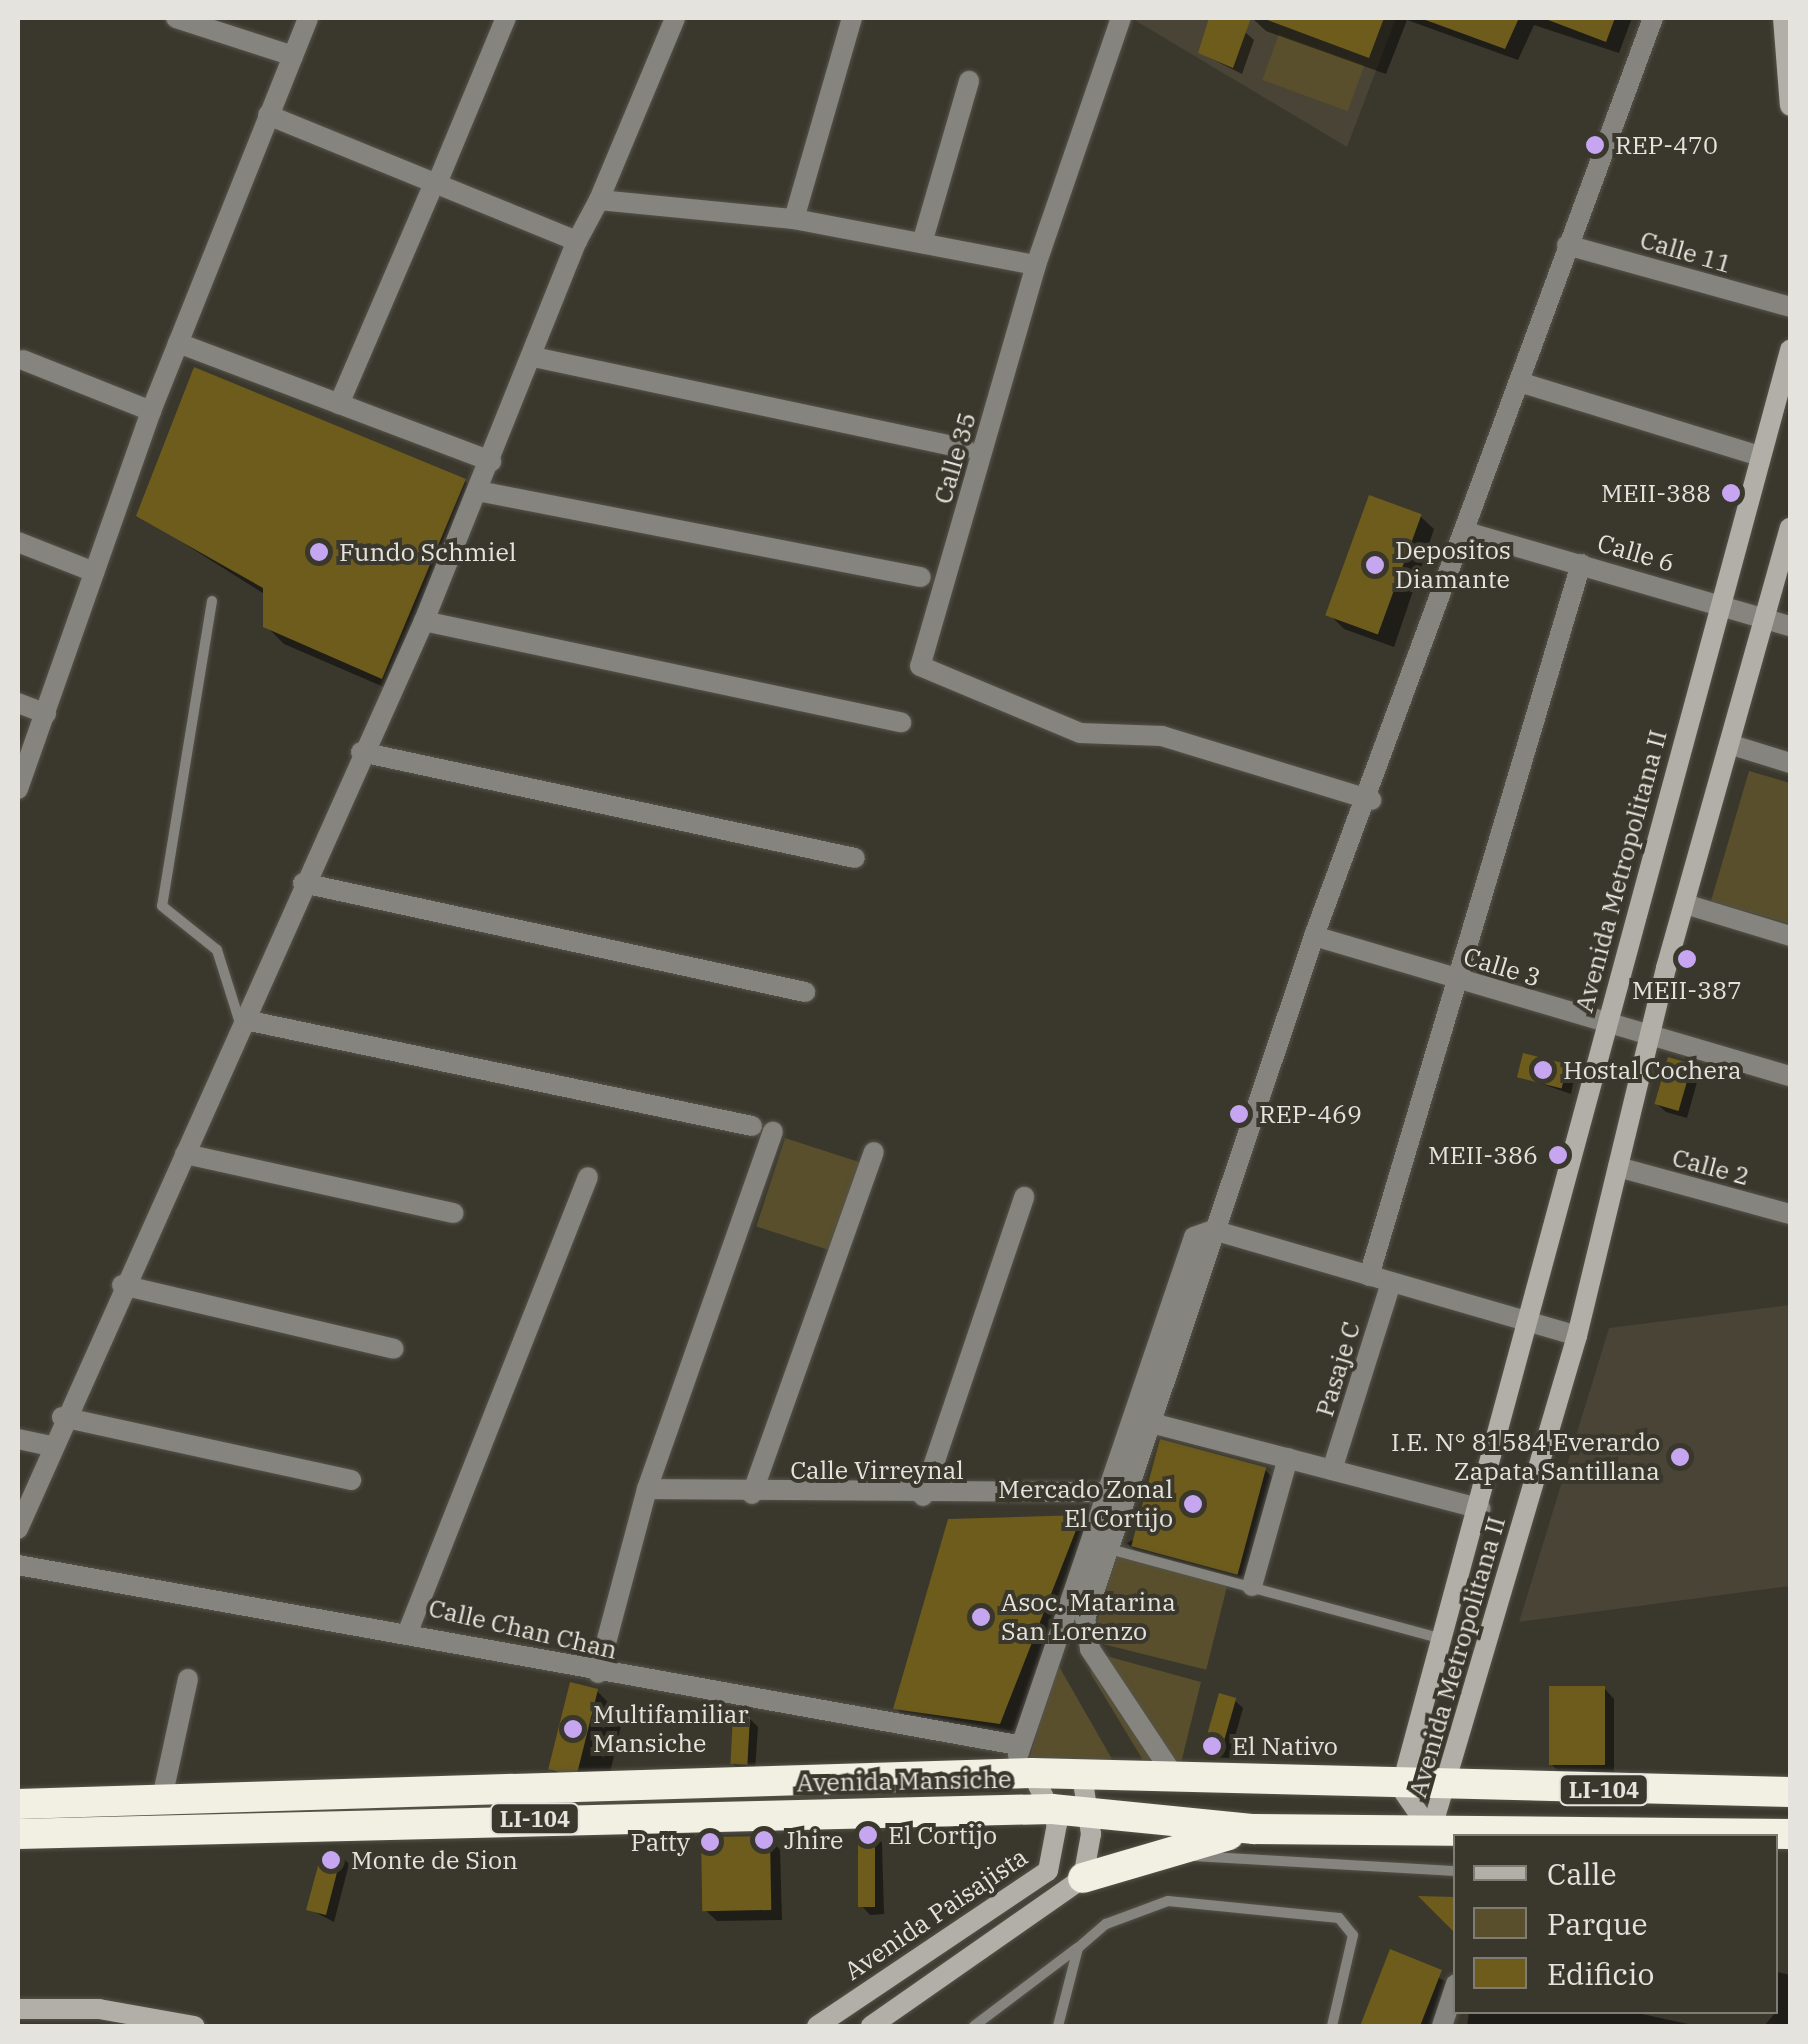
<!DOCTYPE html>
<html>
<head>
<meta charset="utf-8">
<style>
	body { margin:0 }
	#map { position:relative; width:1808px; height:2044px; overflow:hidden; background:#3a372d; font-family:"IBM Plex Serif",serif }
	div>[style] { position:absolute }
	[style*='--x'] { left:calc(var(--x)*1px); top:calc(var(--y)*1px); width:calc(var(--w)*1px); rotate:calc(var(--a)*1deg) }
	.built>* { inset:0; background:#494435 }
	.green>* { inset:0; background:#594f2c; transform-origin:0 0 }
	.shadow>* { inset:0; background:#0007 }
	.building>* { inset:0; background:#6d5c1b; transform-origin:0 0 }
	.roads { filter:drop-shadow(0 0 2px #555349) drop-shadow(0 0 2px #555349) }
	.lane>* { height:10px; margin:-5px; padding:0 5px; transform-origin:5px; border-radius:5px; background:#85847f }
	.street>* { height:20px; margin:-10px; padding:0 10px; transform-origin:10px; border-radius:10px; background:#85847f }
	.secondary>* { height:20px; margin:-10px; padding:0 10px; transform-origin:10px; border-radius:10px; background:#b1afa7 }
	.highway>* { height:30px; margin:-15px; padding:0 15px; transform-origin:15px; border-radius:15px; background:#f2efe3 }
	.dots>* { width:28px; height:28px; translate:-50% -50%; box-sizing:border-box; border:5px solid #3a372d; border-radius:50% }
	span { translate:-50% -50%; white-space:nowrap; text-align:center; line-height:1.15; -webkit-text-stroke:8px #3a372d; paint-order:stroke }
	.shield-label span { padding:2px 8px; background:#3a372d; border:2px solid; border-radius:8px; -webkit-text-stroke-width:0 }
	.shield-label { font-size:22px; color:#e5e3dd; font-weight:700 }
	.poi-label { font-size:25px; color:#e5e3dd }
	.left { translate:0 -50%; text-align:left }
	.right { translate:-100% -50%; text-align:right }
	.street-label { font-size:25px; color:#e5e3dd }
	.frame { position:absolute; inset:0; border:20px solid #e5e3dd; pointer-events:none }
	.legend { position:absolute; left:1453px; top:1834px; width:325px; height:180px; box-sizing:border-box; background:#3a372d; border:2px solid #7e7c73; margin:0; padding:12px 18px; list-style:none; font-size:30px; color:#e5e3dd }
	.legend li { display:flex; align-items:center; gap:20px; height:50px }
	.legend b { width:50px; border:2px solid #7e7c73 }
</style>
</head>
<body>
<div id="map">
	<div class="built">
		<i style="clip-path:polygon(1131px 18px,1396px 18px,1347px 147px)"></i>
		<i style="clip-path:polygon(1790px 1305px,1790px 1586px,1519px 1622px,1609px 1328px)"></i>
	</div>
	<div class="green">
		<i style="left:1279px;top:34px;width:91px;height:49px;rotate:20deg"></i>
		<i style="clip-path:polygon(1749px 771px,1790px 783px,1790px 924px,1711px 901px)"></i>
		<i style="left:785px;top:1138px;width:81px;height:93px;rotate:18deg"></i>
		<i style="left:1114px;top:1556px;width:117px;height:88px;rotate:14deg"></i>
		<i style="clip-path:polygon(1088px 1651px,1201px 1682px,1181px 1763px,1144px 1762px,1091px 1674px)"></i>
		<i style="clip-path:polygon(1057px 1663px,1116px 1766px,1029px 1760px)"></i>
	</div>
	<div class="shadow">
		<i style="clip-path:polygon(1252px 18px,1632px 18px,1619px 53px,1534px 25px,1518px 60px,1407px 20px,1386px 74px,1266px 31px)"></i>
		<i style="clip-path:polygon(1245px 32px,1254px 40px,1242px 74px,1200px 53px)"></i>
		<i style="clip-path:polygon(465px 481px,483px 499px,400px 694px,284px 644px,266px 626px,266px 595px,139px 515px)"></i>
		<i style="clip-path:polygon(1420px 516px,1434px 529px,1394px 647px,1344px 629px,1331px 616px)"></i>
		<i style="clip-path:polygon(1567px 1066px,1575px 1074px,1571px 1094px,1520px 1076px)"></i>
		<i style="clip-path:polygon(1691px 1066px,1699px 1075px,1687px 1118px,1666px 1112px,1657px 1104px)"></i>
		<i style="clip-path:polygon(1264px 1469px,1282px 1487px,1250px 1590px,1145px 1561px,1127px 1543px)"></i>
		<i style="clip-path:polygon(1081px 1517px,1098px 1535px,1012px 1743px,913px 1726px,896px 1708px)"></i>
		<i style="clip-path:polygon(1604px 1688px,1614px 1699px,1614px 1776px,1562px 1775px,1551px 1764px)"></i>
		<i style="clip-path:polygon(597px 1691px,623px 1718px,605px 1794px,576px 1795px,549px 1768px)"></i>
		<i style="clip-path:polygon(1234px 1700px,1243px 1708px,1229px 1758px,1214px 1757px,1206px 1749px)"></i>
		<i style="clip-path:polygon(749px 1718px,758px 1727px,755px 1770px,740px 1771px,732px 1763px)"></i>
		<i style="clip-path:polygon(874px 1835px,882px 1843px,884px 1914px,870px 1915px,862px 1906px)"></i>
		<i style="clip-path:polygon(769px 1838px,780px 1850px,782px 1920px,717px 1921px,705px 1910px)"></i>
		<i style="clip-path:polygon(341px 1856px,349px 1864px,334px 1922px,309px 1909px,323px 1857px)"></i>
		<i style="clip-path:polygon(1392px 1953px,1456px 1987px,1444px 2026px,1362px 2026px)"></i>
		<i style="clip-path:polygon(1777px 1972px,1790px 1975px,1790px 2026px,1764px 2026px,1776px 2012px)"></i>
		<i style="clip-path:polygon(1469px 2012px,1633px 2012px,1697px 2026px,1467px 2026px)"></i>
	</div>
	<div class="building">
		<i style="clip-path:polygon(1209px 18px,1251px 18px,1233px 68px,1198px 53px)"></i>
		<i style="clip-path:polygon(1262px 18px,1384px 18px,1369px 58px)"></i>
		<i style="clip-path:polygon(1420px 18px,1519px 18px,1505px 49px)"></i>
		<i style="clip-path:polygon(1543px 18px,1615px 18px,1606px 42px)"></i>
		<i style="clip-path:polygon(194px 367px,466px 479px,382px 679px,263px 627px,263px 588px,136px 516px)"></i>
		<i style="left:1369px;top:495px;width:56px;height:128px;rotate:20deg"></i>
		<i style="left:1523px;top:1053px;width:46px;height:25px;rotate:14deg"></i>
		<i style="left:1668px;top:1057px;width:25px;height:49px;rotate:16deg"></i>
		<i style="left:1160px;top:1439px;width:110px;height:111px;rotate:15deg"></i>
		<i style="clip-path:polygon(1082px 1515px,1000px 1724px,893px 1709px,948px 1519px)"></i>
		<i style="left:570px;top:1682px;width:29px;height:90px;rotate:14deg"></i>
		<i style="left:1549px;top:1686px;width:56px;height:79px"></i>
		<i style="left:1219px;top:1693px;width:18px;height:59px;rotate:16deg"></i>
		<i style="left:733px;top:1715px;width:17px;height:49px;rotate:3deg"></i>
		<i style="left:858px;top:1832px;width:17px;height:75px"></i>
		<i style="left:770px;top:1836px;width:74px;height:69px;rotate:89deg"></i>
		<i style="clip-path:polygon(342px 1853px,326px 1915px,306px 1910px,321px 1855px)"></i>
		<i style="clip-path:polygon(1418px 1896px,1456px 1897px,1456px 1934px)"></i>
		<i style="clip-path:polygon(1390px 1949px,1442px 1970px,1420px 2026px,1360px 2026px)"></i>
	</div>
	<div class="roads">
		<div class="lane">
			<i style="--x:212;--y:601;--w:309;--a:99.3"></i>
			<i style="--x:162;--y:906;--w:70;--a:38.7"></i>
			<i style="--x:217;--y:950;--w:80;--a:72.5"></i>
			<i style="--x:1109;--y:1549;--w:345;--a:15.1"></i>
			<i style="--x:1194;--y:1856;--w:262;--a:3.3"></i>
			<i style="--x:974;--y:2026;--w:129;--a:-37.1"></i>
			<i style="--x:1058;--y:2026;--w:81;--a:-75.6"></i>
			<i style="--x:1078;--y:1948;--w:37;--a:-41"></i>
			<i style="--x:1106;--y:1924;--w:66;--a:-20.4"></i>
			<i style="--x:1168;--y:1901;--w:172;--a:5.7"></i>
			<i style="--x:1339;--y:1918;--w:22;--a:51"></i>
			<i style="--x:1353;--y:1935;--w:93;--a:103"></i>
		</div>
		<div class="street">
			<i style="--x:176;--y:18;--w:123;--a:18"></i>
			<i style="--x:1121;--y:18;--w:261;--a:109"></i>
			<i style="--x:1036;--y:265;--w:417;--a:106.1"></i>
			<i style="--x:920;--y:666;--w:173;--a:22.7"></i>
			<i style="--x:1080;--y:733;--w:82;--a:2.1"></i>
			<i style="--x:1162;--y:736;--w:219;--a:17"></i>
			<i style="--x:268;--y:115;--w:334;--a:22.2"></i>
			<i style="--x:577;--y:241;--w:47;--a:-61.8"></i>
			<i style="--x:599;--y:200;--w:196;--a:5.6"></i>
			<i style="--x:794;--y:219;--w:246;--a:10.8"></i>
			<i style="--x:438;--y:181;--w:177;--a:-67.4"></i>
			<i style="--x:599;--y:200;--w:197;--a:-67.3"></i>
			<i style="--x:794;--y:219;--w:209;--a:-73.9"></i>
			<i style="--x:922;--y:243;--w:169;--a:-73.8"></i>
			<i style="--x:1567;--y:245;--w:231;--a:15.5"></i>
			<i style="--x:178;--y:343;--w:335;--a:20.7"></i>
			<i style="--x:534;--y:357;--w:441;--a:12"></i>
			<i style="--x:23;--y:360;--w:138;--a:21.7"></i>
			<i style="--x:1519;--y:382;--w:252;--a:17.1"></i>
			<i style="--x:339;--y:404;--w:230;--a:-66.7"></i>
			<i style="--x:478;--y:491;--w:451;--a:11"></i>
			<i style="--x:1466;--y:532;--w:337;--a:16.2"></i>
			<i style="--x:18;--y:542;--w:82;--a:21.5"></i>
			<i style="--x:424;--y:621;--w:488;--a:12"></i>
			<i style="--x:18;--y:703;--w:30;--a:21"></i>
			<i style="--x:1732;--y:745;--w:61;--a:17.2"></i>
			<i style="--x:361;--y:752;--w:505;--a:12.11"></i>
			<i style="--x:18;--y:789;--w:401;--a:-70.6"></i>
			<i style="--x:151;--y:411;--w:423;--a:-68.2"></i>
			<i style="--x:303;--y:883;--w:514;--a:12.25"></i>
			<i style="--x:1685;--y:904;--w:110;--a:16.9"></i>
			<i style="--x:1314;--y:936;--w:496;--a:16.4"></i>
			<i style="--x:245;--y:1020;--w:518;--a:11.81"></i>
			<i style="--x:185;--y:1154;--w:275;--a:12.4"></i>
			<i style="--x:1618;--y:1167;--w:178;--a:15.3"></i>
			<i style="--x:1369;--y:1276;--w:743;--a:-73.42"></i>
			<i style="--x:122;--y:1285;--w:279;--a:13.2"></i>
			<i style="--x:62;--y:1417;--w:296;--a:12.3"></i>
			<i style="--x:1140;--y:1420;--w:352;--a:14.6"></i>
			<i style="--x:18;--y:1439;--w:33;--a:12"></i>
			<i style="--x:1332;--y:1470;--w:196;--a:-72.5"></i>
			<i style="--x:647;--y:1489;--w:460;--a:0.4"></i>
			<i style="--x:752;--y:1494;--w:363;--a:-70.4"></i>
			<i style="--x:923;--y:1496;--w:316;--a:-71.3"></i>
			<i style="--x:18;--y:1529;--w:995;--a:-65.91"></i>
			<i style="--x:424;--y:621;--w:410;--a:-68.1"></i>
			<i style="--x:18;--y:1565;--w:1015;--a:10.21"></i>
			<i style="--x:1252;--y:1586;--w:133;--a:-74.3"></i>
			<i style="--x:409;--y:1629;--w:486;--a:-68.4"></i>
			<i style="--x:598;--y:1673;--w:190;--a:-75.1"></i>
			<i style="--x:647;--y:1489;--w:379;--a:-70.6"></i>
			<i style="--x:1018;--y:1755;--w:547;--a:-71.23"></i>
			<i style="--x:1194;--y:1237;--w:20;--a:-20"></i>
			<i style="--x:1213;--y:1230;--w:379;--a:16.2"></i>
			<i style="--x:1176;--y:1779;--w:156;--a:-123.5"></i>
			<i style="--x:1090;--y:1649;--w:30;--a:-99"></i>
			<i style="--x:1085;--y:1619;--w:720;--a:-71.46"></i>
			<i style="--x:1314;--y:936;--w:979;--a:-69.73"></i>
			<i style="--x:162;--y:1798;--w:122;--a:-77.7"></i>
			<i style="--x:1442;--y:2026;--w:44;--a:-71.6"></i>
		</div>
		<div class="secondary">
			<i style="--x:1783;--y:18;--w:88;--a:85.5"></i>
			<i style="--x:1431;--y:1831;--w:52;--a:-124.9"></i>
			<i style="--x:1401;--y:1788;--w:1490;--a:-74.86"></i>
			<i style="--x:1431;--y:1831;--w:516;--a:-73.57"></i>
			<i style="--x:1577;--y:1336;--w:379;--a:-76.4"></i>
			<i style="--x:1666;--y:968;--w:457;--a:-74.3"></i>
			<i style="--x:18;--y:2009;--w:81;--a:0"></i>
			<i style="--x:99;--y:2009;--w:97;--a:10.1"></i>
			<i style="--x:817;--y:2026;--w:278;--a:-33.9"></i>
			<i style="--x:1048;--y:1871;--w:48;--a:-79.2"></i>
			<i style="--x:1057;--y:1824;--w:57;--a:-116.1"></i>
			<i style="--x:871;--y:2026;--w:259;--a:-34.9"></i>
			<i style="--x:1083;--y:1878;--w:45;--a:-79.7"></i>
			<i style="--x:1091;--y:1834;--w:60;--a:-98.7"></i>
		</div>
		<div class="highway">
			<i style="--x:18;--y:1804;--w:1014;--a:-1.75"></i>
			<i style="--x:1032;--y:1773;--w:758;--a:1.44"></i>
			<i style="--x:18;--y:1834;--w:1034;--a:-1.39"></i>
			<i style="--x:1052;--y:1809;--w:203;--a:5.7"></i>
			<i style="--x:1254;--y:1829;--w:536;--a:0.53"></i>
			<i style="--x:1083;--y:1878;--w:152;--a:-16.4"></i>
		</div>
	</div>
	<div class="dots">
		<i style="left:1595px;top:145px;background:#c6a6f0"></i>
		<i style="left:1731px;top:493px;background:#c6a6f0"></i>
		<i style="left:319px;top:552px;background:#c6a6f0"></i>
		<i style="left:1375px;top:565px;background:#c6a6f0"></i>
		<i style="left:1687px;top:959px;background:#c6a6f0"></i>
		<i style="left:1543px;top:1070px;background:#c6a6f0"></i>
		<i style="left:1239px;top:1114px;background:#c6a6f0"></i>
		<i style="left:1558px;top:1155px;background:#c6a6f0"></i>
		<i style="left:1680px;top:1457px;background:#c6a6f0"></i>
		<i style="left:1193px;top:1504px;background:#c6a6f0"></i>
		<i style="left:981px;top:1617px;background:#c6a6f0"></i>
		<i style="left:573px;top:1729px;background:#c6a6f0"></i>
		<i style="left:1212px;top:1746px;background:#c6a6f0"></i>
		<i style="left:868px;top:1835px;background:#c6a6f0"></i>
		<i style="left:764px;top:1840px;background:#c6a6f0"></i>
		<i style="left:710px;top:1842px;background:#c6a6f0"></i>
		<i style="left:331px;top:1860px;background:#c6a6f0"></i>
	</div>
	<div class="shield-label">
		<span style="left:1604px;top:1790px">LI-104</span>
		<span style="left:535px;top:1819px">LI-104</span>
	</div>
	<div class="poi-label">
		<span class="left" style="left:1615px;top:145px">REP-470</span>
		<span class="right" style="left:1711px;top:493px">MEII-388</span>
		<span class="left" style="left:1395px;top:565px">Depositos<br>Diamante</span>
		<span class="left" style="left:339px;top:552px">Fundo Schmiel</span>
		<span style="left:1687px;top:990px">MEII-387</span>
		<span class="left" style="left:1563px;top:1070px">Hostal Cochera</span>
		<span class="left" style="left:1259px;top:1114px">REP-469</span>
		<span class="right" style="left:1538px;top:1155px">MEII-386</span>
		<span class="right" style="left:1660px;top:1457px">I.E. N° 81584 Everardo<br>Zapata Santillana</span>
		<span class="right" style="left:1173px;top:1504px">Mercado Zonal<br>El Cortijo</span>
		<span class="left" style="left:1001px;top:1617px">Asoc. Matarina<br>San Lorenzo</span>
		<span class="left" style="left:593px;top:1729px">Multifamiliar<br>Mansiche</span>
		<span class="left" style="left:1232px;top:1746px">El Nativo</span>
		<span class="left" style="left:888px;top:1835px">El Cortijo</span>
		<span class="left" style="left:784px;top:1840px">Jhire</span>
		<span class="right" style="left:690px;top:1842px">Patty</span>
		<span class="left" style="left:351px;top:1860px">Monte de Sion</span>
	</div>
	<div class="street-label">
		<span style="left:1686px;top:252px;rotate:16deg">Calle 11</span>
		<span style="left:955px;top:458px;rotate:-74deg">Calle 35</span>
		<span style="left:1636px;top:553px;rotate:16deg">Calle 6</span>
		<span style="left:1621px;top:871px;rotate:-75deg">Avenida Metropolitana II</span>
		<span style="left:1502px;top:967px;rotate:17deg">Calle 3</span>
		<span style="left:1711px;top:1167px;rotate:15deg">Calle 2</span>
		<span style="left:1338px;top:1369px;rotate:-73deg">Pasaje C</span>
		<span style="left:877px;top:1470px">Calle Virreynal</span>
		<span style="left:523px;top:1629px;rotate:13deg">Calle Chan Chan</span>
		<span style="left:1457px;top:1657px;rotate:-74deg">Avenida Metropolitana II</span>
		<span style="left:904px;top:1781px;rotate:-1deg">Avenida Mansiche</span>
		<span style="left:936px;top:1914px;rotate:-34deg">Avenida Paisajista</span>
	</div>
	<div class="frame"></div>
	<ul class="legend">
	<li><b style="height:12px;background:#b1afa7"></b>Calle</li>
	<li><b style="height:28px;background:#594f2c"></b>Parque</li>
	<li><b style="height:28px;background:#6d5c1b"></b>Edificio</li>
	</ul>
</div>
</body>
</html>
